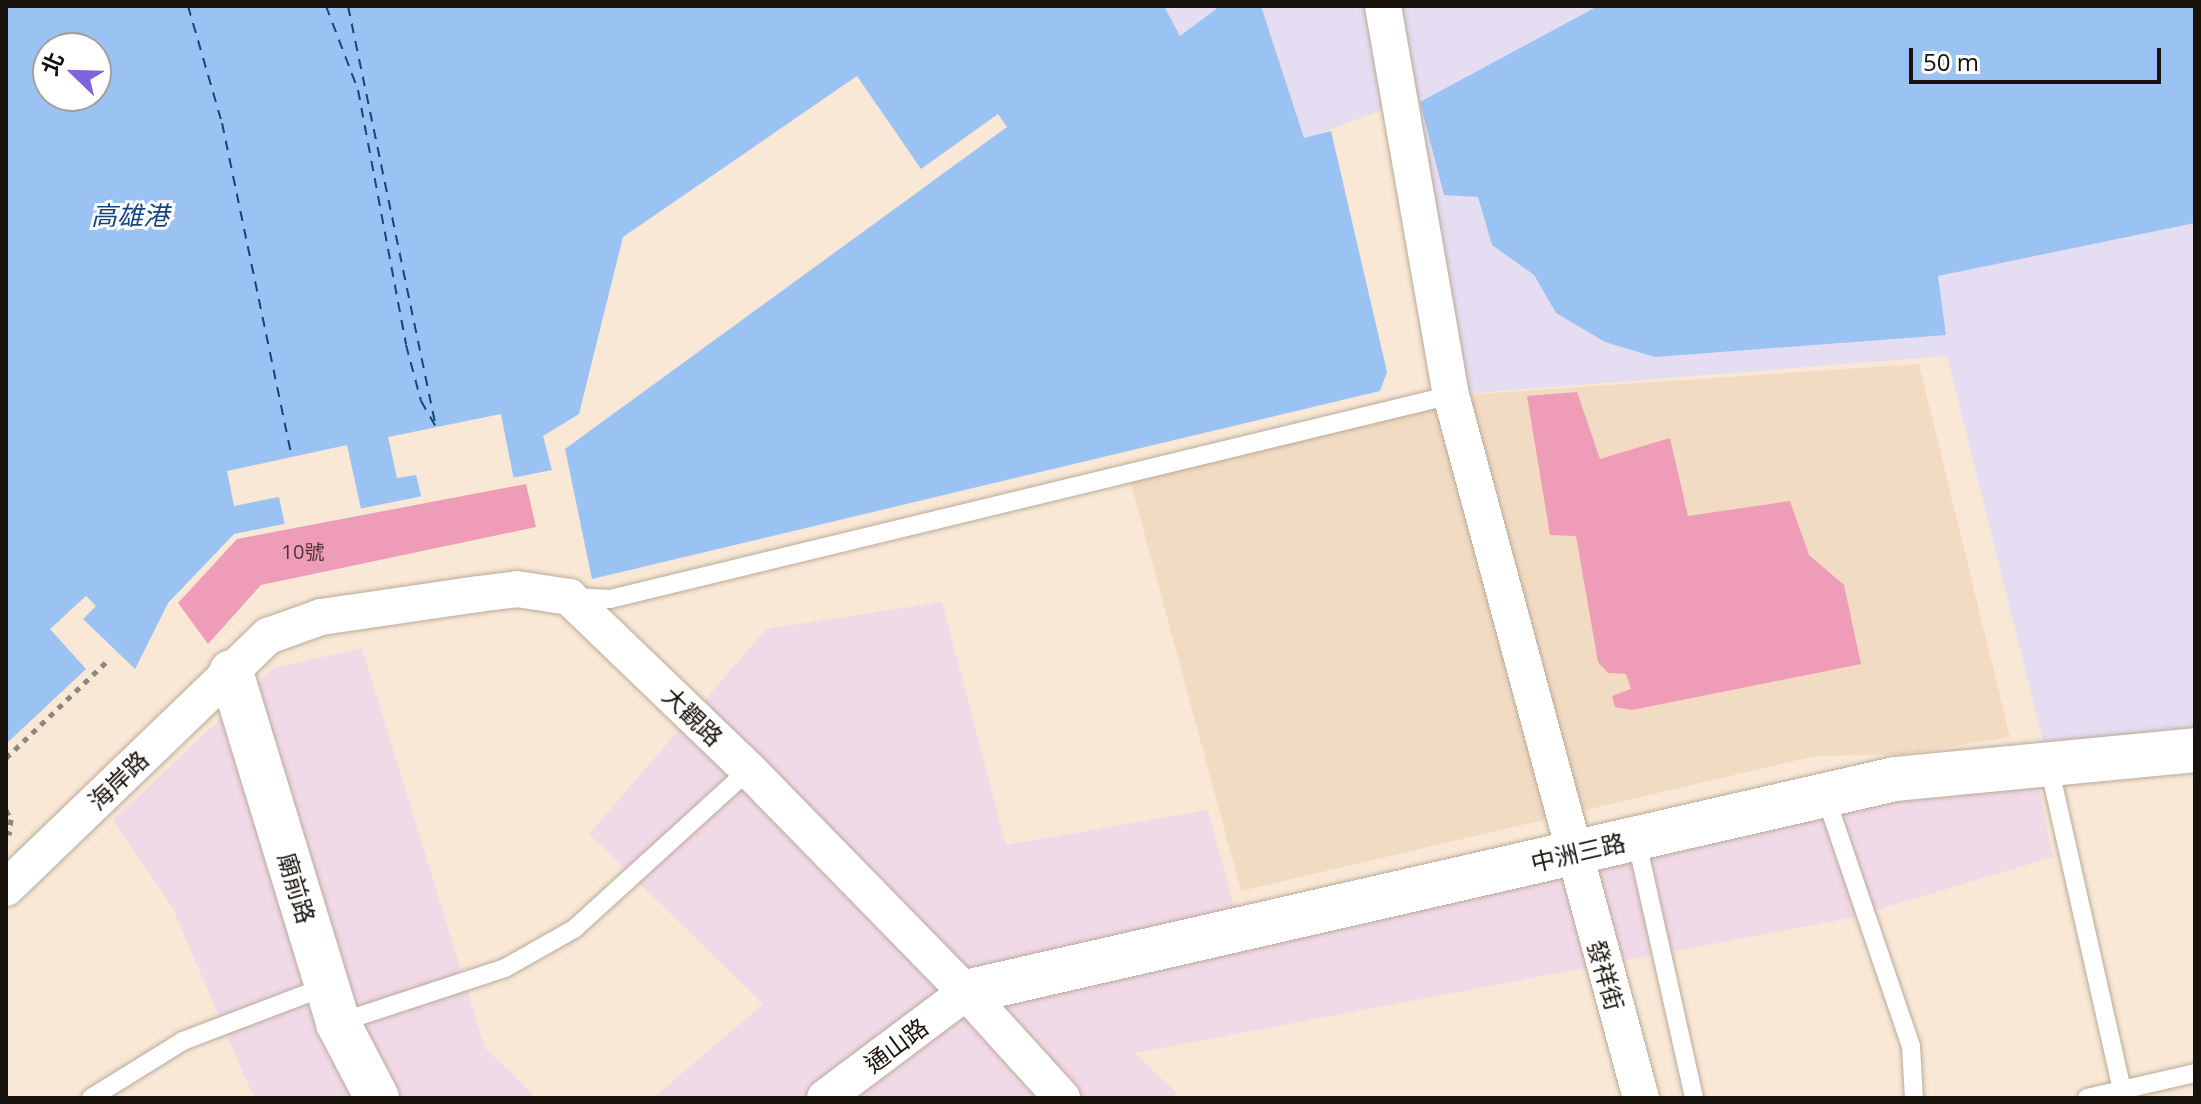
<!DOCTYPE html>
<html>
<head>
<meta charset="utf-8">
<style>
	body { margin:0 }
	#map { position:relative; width:2201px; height:1104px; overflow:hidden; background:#f9e8d6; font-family:"Open Sans","Noto Sans TC",sans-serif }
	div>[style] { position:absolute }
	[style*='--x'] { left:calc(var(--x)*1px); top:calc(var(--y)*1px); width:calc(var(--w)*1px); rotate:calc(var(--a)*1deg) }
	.commercial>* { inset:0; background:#f1dae7 }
	.industrial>* { inset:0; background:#e5ddf2 }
	.built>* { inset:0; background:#f2dbc3 }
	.water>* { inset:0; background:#9ac2f3 }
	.pier>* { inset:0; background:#f9e8d6 }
	.ferry>* { height:2px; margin-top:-1px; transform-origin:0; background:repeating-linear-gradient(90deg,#14457c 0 10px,transparent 0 18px) }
	.building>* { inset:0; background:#ee9cb7 }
	.path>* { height:5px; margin-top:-2.5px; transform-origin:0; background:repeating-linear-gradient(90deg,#928679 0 6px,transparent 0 12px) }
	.roads { filter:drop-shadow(0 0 2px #baaa99) drop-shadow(0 0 2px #baaa99) }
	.service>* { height:18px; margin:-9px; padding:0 9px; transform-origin:9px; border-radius:9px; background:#fff }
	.minor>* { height:36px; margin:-18px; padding:0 18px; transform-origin:18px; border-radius:18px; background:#fff }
	.tertiary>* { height:44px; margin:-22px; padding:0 22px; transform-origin:22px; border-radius:22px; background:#fff }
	span { translate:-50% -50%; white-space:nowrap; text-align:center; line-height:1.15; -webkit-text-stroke:6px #fff; paint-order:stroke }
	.number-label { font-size:20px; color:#4e3437 }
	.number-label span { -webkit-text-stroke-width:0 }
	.street-label { font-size:24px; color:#18120c }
	.water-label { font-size:26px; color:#14457c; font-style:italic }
	.frame { position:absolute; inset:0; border:8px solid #18120c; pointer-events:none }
	.north { position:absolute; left:32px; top:32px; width:80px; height:80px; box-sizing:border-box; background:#fff; border:2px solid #a3a09e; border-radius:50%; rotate:293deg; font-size:22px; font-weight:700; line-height:32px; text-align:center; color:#18120c }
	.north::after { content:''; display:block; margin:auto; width:28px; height:36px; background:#7f64df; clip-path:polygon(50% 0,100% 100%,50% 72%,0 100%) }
	.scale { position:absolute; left:1909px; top:48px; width:252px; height:36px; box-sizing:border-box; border:4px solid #18120c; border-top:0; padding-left:10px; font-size:24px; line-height:28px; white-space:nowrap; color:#18120c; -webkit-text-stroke:6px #fff; paint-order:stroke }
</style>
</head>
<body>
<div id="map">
	<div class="commercial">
		<i style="clip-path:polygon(942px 602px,1006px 845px,1208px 810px,1245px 947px,1865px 803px,2038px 783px,2053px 857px,1850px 918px,1135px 1053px,1177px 1093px,1172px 1098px,653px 1098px,763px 1004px,589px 834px,766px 629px)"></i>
		<i style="clip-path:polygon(362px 648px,485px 1048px,537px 1098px,254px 1098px,172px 907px,113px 820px,274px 668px)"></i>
	</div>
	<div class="industrial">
		<i style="clip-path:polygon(1164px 6px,1220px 6px,1180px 36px)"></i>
		<i style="clip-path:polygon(1261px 6px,1598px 6px,1421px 102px,1478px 196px,1492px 245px,1534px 275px,1556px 313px,1655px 357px,1946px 334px,1938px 276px,2195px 223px,2195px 750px,2049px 766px,1947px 356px,1451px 395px,1396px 105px,1304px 139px)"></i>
	</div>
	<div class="built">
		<i style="clip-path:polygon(1919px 364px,2010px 737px,1906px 754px,1815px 756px,1241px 891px,1127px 469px,1388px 400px)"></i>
	</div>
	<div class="water">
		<i style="clip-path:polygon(evenodd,6px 6px,1164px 6px,1180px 36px,1220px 6px,1261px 6px,1304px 138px,1331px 131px,1387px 372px,1380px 391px,592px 579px,565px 449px,1007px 127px,998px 114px,921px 169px,857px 76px,623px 237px,579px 414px,543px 436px,552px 470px,234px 534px,168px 603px,135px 669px,83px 619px,96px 606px,86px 596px,50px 629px,86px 669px,6px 744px,6px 6px,48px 48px,96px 48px,96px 96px,48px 96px,48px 48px)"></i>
		<i style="clip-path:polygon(1598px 6px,2195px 6px,2195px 223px,1938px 276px,1946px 335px,1655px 357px,1605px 342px,1556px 313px,1534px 275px,1492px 245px,1478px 197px,1444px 195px,1420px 102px)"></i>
	</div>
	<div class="pier">
		<i style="clip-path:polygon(501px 414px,514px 480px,422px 499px,416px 475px,397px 478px,388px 437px)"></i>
		<i style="clip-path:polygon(347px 445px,361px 509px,285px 525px,279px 497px,234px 506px,227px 471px)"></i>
	</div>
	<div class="ferry">
		<i style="--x:188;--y:6;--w:122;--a:73.8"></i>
		<i style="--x:222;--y:123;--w:341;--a:78.2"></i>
		<i style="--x:326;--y:6;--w:90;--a:69.1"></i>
		<i style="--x:358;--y:90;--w:259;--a:79.3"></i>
		<i style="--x:406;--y:345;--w:58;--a:75"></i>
		<i style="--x:421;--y:401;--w:30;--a:60"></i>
		<i style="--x:348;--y:6;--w:424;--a:78.2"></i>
	</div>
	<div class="building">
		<i style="clip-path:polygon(1577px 392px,1600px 459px,1670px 438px,1688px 516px,1790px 501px,1809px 555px,1844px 585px,1861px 664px,1632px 710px,1615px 707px,1612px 696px,1631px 689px,1626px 674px,1608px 673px,1598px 662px,1576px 536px,1550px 535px,1527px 396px)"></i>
		<i style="clip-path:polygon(526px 484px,536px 527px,261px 585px,208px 644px,178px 603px,237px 539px)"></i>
	</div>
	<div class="path">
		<i style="--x:6;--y:758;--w:140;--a:-43.8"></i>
		<i style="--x:6;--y:810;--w:10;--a:61"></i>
		<i style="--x:11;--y:819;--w:16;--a:97"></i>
	</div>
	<div class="roads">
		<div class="service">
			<i style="--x:574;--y:597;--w:36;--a:3"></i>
			<i style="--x:610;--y:599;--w:865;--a:-13.63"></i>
			<i style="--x:2049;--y:766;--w:331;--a:77.3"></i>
			<i style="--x:1825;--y:795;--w:265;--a:71.1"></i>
			<i style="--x:1911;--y:1046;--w:52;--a:86.7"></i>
			<i style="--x:1636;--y:838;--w:266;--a:77.4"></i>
			<i style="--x:338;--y:1023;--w:176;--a:-18.2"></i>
			<i style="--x:505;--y:968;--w:79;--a:-29.5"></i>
			<i style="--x:574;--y:929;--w:236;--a:-42.3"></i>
			<i style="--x:91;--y:1098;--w:108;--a:-31.8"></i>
			<i style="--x:183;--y:1041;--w:154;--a:-20.9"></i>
			<i style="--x:2087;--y:1098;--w:111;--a:-13"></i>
		</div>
		<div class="minor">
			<i style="--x:1383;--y:6;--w:395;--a:80.1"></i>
			<i style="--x:1451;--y:395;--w:728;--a:74.88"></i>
			<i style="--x:6;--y:888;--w:364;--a:-43.9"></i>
			<i style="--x:268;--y:636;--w:56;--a:-19.7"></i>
			<i style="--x:321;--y:617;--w:159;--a:-8.3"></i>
			<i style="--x:478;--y:594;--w:39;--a:-7"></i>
			<i style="--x:517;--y:589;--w:53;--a:8.7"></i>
			<i style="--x:569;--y:597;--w:250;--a:43.9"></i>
			<i style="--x:749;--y:770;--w:310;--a:45.7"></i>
			<i style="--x:966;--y:992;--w:143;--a:47.8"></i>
			<i style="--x:825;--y:1098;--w:176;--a:-36.9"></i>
		</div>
		<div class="tertiary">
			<i style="--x:231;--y:672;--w:367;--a:73"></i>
			<i style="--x:338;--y:1023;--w:85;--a:62.5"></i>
			<i style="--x:966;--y:992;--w:953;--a:-12.91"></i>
			<i style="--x:1895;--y:779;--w:301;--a:-5.5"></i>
		</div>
	</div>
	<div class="number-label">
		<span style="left:303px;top:551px">10號</span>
	</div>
	<div class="street-label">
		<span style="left:693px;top:716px;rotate:44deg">大觀路</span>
		<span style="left:118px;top:780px;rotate:-44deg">海岸路</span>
		<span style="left:1578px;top:852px;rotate:-13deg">中洲三路</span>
		<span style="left:297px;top:888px;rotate:73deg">廟前路</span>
		<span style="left:1606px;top:975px;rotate:74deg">發祥街</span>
		<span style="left:896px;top:1045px;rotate:-37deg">通山路</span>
	</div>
	<div class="water-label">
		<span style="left:130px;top:216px">高雄港</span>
	</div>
	<div class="frame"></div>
	<div class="north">北</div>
	<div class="scale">50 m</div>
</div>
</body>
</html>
